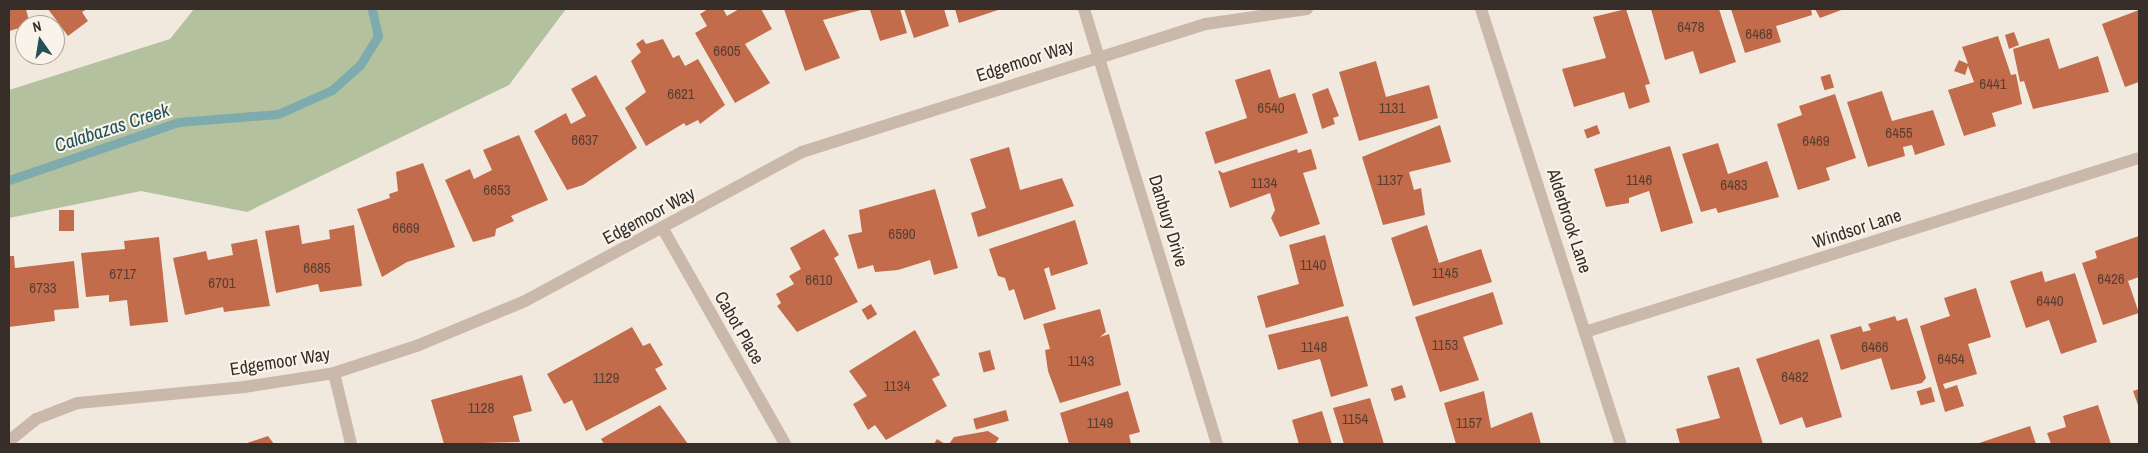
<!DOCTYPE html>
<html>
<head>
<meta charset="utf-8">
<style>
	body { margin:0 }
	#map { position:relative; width:2148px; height:453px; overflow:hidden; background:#f2e9de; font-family:"Archivo Narrow",sans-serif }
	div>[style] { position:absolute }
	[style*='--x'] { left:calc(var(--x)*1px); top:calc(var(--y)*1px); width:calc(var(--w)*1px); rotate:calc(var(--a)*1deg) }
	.green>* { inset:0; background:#b4c19e }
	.stream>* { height:9px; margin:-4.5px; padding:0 4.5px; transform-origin:4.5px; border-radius:4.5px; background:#7eabae }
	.building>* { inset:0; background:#c26c4c; transform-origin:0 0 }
	.minor>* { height:12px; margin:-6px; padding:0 6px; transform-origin:6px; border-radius:6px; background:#cab9aa }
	span { translate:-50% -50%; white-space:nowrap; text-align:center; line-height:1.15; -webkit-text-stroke:4px #f9f3ea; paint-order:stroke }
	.number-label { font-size:15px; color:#5a3e32 }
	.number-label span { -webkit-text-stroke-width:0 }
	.street-label { font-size:18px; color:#372e29 }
	.water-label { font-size:19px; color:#205258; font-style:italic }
	.frame { position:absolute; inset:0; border:10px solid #372e29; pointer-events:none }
	.north { position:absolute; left:15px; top:15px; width:50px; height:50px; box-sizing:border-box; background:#f9f3ea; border:1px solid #aba49d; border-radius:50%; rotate:347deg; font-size:14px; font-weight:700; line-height:20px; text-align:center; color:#372e29 }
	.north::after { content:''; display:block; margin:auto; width:18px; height:22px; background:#205258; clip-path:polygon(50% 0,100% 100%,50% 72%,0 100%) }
</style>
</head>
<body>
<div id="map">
	<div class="green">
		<i style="clip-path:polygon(194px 9px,566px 9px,509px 85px,247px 212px,141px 191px,9px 218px,9px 90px,170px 39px)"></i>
	</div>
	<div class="stream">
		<i style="--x:9;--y:180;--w:179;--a:-18.9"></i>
		<i style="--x:178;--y:122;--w:100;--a:-4.6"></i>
		<i style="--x:278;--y:114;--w:59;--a:-24"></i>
		<i style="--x:332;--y:90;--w:38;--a:-42"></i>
		<i style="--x:360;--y:65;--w:34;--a:-58"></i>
		<i style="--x:378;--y:36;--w:28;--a:-103"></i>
	</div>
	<div class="building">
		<i style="clip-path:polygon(9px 9px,26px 9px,30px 25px,9px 31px)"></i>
		<i style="clip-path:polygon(48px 9px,87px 9px,82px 12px,88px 21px,68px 36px)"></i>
		<i style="clip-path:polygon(708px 9px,723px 9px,727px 16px,739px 9px,761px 9px,772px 29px,745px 44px,770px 83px,735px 103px,695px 33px,707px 26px,700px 14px)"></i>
		<i style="clip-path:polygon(784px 9px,865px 9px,823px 20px,840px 58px,805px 71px)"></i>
		<i style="clip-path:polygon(900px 9px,907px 33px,880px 41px,870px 10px)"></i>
		<i style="clip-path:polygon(904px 9px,944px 9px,949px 26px,914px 38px)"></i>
		<i style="clip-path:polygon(955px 9px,998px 9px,998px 10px,959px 23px)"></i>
		<i style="clip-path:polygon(1626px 9px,1650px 84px,1645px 85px,1650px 102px,1629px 109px,1624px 92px,1574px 107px,1562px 69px,1606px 58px,1593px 17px)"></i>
		<i style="clip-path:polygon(1651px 9px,1719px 9px,1736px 62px,1700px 74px,1693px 51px,1665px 60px)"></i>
		<i style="clip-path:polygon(1731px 9px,1811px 9px,1812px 15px,1776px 26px,1781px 42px,1745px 53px)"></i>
		<i style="clip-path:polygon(1815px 9px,1844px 9px,1820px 18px)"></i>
		<i style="clip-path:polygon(2139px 10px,2139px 82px,2125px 87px,2102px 24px)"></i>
		<i style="clip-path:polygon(2014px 32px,2019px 45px,2009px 49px,2005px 35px)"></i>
		<i style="clip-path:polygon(1998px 36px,2011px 75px,2016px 74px,2022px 104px,1992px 113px,1996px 126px,1964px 136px,1948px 90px,1974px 82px,1968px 66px,1965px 75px,1954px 71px,1959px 60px,1968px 64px,1962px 47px)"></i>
		<i style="clip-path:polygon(2049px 38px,2059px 69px,2098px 56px,2109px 92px,2033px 109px,2024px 81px,2020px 82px,2013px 49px)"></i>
		<i style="clip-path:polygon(643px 39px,646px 44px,663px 39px,673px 58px,679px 55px,685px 66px,698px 59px,725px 105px,700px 124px,698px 120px,686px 126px,684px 123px,646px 146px,625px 108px,646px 92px,631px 61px,641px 52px,636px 44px)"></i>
		<i style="clip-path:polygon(1376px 61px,1386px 97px,1429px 85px,1438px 118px,1359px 141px,1339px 72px)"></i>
		<i style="clip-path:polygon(1270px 69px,1279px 98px,1295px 93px,1308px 133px,1215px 164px,1205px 132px,1247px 118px,1235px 80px)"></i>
		<i style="left:1830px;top:74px;width:14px;height:10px;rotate:73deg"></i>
		<i style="clip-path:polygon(596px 75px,637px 148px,583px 185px,567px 190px,534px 131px,566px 113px,571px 124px,586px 116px,571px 89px)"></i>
		<i style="clip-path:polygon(1328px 88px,1339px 116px,1333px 118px,1335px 124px,1322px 129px,1312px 94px)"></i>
		<i style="clip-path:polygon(1882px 91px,1892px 121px,1933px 110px,1945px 145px,1915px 155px,1912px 145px,1903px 147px,1905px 156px,1868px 167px,1847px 102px)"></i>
		<i style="clip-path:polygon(1835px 94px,1856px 158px,1826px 168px,1830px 180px,1798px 190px,1777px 124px,1802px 115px,1799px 106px)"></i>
		<i style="clip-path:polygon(1440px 125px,1451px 162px,1409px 172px,1414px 190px,1421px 188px,1425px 215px,1383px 225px,1362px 157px)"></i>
		<i style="left:1597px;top:125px;width:9px;height:14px;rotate:69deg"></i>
		<i style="clip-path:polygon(519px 135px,548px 200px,511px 216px,514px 221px,496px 229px,495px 236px,473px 242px,445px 180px,470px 169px,474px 179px,492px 170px,483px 150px)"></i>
		<i style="clip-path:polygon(1718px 143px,1728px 174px,1767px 161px,1779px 197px,1718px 213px,1716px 208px,1701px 212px,1682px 154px)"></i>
		<i style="clip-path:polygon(1670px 146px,1693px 223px,1661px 232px,1649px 191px,1629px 198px,1629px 203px,1606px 207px,1594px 169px)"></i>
		<i style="clip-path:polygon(1009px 147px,1020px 190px,1062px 178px,1074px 206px,978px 237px,971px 213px,986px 208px,970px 159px)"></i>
		<i style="clip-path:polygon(1297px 149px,1298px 153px,1311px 149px,1317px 169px,1303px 173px,1320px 224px,1280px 237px,1271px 218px,1275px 210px,1270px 193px,1230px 208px,1218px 170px,1223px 173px)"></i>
		<i style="clip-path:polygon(423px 163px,455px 247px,407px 262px,382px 277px,357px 209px,390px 198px,389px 194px,398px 191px,396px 172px)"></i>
		<i style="clip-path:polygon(935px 189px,958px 268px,934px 275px,930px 260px,898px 270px,875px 272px,873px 265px,858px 269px,848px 235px,862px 232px,859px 210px)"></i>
		<i style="left:74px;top:210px;width:21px;height:15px;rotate:90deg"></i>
		<i style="clip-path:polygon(1075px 220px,1088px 264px,1051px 276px,1049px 267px,1044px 269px,1056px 309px,1024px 320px,1014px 289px,1009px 291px,1005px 278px,998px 276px,989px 249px)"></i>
		<i style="clip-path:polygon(299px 225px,302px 244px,330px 239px,329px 230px,354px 225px,362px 286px,320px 292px,318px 284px,276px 293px,265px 231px)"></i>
		<i style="clip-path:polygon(1427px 225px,1439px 263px,1481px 249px,1492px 282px,1413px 306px,1391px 238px)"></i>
		<i style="clip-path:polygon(824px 229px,839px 255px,834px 258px,858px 302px,797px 332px,777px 306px,781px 303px,776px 294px,794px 284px,789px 276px,801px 269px,790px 248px)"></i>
		<i style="clip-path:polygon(1325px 235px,1344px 306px,1266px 328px,1257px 296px,1299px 284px,1289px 245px)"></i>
		<i style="clip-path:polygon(2139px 236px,2139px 277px,2128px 281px,2139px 313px,2103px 325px,2082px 263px,2097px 258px,2095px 251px)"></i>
		<i style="clip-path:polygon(159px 237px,168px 322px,130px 326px,127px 300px,109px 302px,109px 295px,86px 297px,81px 253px,125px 249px,124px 241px)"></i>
		<i style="clip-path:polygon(257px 239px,270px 306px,224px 312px,223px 307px,185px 315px,173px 258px,206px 251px,208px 260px,233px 255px,231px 244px)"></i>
		<i style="clip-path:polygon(9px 256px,14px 256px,15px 268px,74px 261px,79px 308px,54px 310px,55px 321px,9px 327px)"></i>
		<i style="clip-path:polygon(2042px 271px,2045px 282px,2075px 273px,2097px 342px,2061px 354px,2049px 320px,2026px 328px,2010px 281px)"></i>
		<i style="clip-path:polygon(1976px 288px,1991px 337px,1968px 344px,1977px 374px,1943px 384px,1945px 389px,1957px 385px,1964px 406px,1945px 412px,1920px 326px,1950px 316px,1944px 298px)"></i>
		<i style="clip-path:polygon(1493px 292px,1503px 324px,1463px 337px,1479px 380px,1440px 392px,1415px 317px)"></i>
		<i style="left:871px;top:304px;width:12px;height:11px;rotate:59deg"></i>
		<i style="clip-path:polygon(1100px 309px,1106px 332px,1100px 337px,1109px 334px,1121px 385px,1060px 403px,1048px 371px,1045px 350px,1050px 349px,1043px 324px)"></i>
		<i style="clip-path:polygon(1348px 316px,1368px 386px,1331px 397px,1320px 359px,1278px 370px,1268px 335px)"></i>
		<i style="clip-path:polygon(1895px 316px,1897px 321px,1907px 318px,1926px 378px,1922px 383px,1891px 390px,1881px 358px,1841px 370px,1830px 335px,1861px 326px,1863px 332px,1871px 330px,1868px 324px)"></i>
		<i style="clip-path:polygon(632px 327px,643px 346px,650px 343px,663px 365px,655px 369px,667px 389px,586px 431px,572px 400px,564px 404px,547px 374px)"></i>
		<i style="clip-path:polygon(915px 330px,940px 375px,932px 379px,947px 406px,886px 440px,875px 425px,868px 430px,853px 404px,867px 396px,849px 371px)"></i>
		<i style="clip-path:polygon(1819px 339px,1842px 417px,1806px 428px,1802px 417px,1780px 425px,1756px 359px)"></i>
		<i style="left:990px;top:350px;width:20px;height:12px;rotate:75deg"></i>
		<i style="clip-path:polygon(1739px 367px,1763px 444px,1680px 444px,1676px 429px,1720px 418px,1707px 376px)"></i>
		<i style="clip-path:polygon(522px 375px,532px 411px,513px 416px,520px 442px,444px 444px,431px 400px)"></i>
		<i style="left:1402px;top:385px;width:13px;height:12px;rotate:72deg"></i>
		<i style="left:1931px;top:387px;width:15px;height:15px;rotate:74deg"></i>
		<i style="clip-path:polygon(2139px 389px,2139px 408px,2133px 391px)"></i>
		<i style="clip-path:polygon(1128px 391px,1140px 432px,1129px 435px,1131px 444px,1069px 444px,1060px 413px)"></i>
		<i style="clip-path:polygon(1484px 391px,1491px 428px,1532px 412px,1541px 444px,1456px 444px,1444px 403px)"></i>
		<i style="clip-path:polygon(1370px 398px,1384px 444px,1344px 444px,1333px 408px)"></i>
		<i style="clip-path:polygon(660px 405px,688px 444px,604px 444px,601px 439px)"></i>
		<i style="clip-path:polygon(2098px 405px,2111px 444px,2051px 444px,2047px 433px,2066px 427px,2063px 416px)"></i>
		<i style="left:1006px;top:410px;width:11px;height:34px;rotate:75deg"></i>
		<i style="clip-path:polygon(1322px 411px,1332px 444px,1299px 444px,1292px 420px)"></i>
		<i style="clip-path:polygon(2030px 426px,2036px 444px,1976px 444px)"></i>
		<i style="clip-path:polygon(988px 431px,999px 438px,995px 444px,949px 444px,954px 437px)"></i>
		<i style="clip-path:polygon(268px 436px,274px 444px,244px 444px)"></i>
		<i style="clip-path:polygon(937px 439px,945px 444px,934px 444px)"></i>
	</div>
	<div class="minor">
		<i style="--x:1084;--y:9;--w:455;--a:73"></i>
		<i style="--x:1481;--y:9;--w:457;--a:72.2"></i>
		<i style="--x:663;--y:229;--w:247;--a:60.4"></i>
		<i style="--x:1585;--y:332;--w:581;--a:-17.44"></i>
		<i style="--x:334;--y:373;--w:73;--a:76.5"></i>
		<i style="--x:9;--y:441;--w:35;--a:-39"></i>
		<i style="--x:36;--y:419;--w:45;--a:-20.9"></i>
		<i style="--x:78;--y:403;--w:167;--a:-5.5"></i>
		<i style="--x:244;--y:387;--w:91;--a:-8.8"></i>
		<i style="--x:334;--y:373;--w:89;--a:-18.2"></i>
		<i style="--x:419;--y:345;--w:115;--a:-22.5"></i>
		<i style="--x:525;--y:301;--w:315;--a:-28.3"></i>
		<i style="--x:802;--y:152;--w:424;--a:-17.6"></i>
		<i style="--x:1206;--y:24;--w:102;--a:-8.4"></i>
	</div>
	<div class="number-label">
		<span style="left:1691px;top:27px">6478</span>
		<span style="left:1759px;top:34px">6468</span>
		<span style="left:727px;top:51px">6605</span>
		<span style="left:1993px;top:84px">6441</span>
		<span style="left:681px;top:94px">6621</span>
		<span style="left:1271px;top:108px">6540</span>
		<span style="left:1392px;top:108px">1131</span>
		<span style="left:1899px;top:133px">6455</span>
		<span style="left:585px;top:140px">6637</span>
		<span style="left:1816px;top:141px">6469</span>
		<span style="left:1390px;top:180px">1137</span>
		<span style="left:1639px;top:180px">1146</span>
		<span style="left:1264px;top:183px">1134</span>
		<span style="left:1734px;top:185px">6483</span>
		<span style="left:497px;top:190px">6653</span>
		<span style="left:406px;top:228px">6669</span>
		<span style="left:902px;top:234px">6590</span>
		<span style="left:1313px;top:265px">1140</span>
		<span style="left:317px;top:268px">6685</span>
		<span style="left:1445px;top:273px">1145</span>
		<span style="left:123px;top:274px">6717</span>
		<span style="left:2111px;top:279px">6426</span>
		<span style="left:819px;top:280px">6610</span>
		<span style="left:222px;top:283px">6701</span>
		<span style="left:43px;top:288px">6733</span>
		<span style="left:2050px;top:301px">6440</span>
		<span style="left:1445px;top:345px">1153</span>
		<span style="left:1314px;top:347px">1148</span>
		<span style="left:1875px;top:347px">6466</span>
		<span style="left:1951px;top:359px">6454</span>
		<span style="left:1081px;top:361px">1143</span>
		<span style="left:1795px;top:377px">6482</span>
		<span style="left:606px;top:378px">1129</span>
		<span style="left:897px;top:386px">1134</span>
		<span style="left:481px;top:408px">1128</span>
		<span style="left:1355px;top:419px">1154</span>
		<span style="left:1100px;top:423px">1149</span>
		<span style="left:1469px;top:423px">1157</span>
	</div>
	<div class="street-label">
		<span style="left:1025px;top:61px;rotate:-18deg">Edgemoor Way</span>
		<span style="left:649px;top:216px;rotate:-28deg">Edgemoor Way</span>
		<span style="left:1168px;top:221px;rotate:73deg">Danbury Drive</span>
		<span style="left:1569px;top:221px;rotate:72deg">Alderbrook Lane</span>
		<span style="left:1857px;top:229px;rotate:-18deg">Windsor Lane</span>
		<span style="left:739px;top:328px;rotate:60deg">Cabot Place</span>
		<span style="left:280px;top:362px;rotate:-9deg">Edgemoor Way</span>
	</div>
	<div class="water-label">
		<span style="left:112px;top:128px;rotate:-18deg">Calabazas Creek</span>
	</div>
	<div class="frame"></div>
	<div class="north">N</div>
</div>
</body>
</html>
